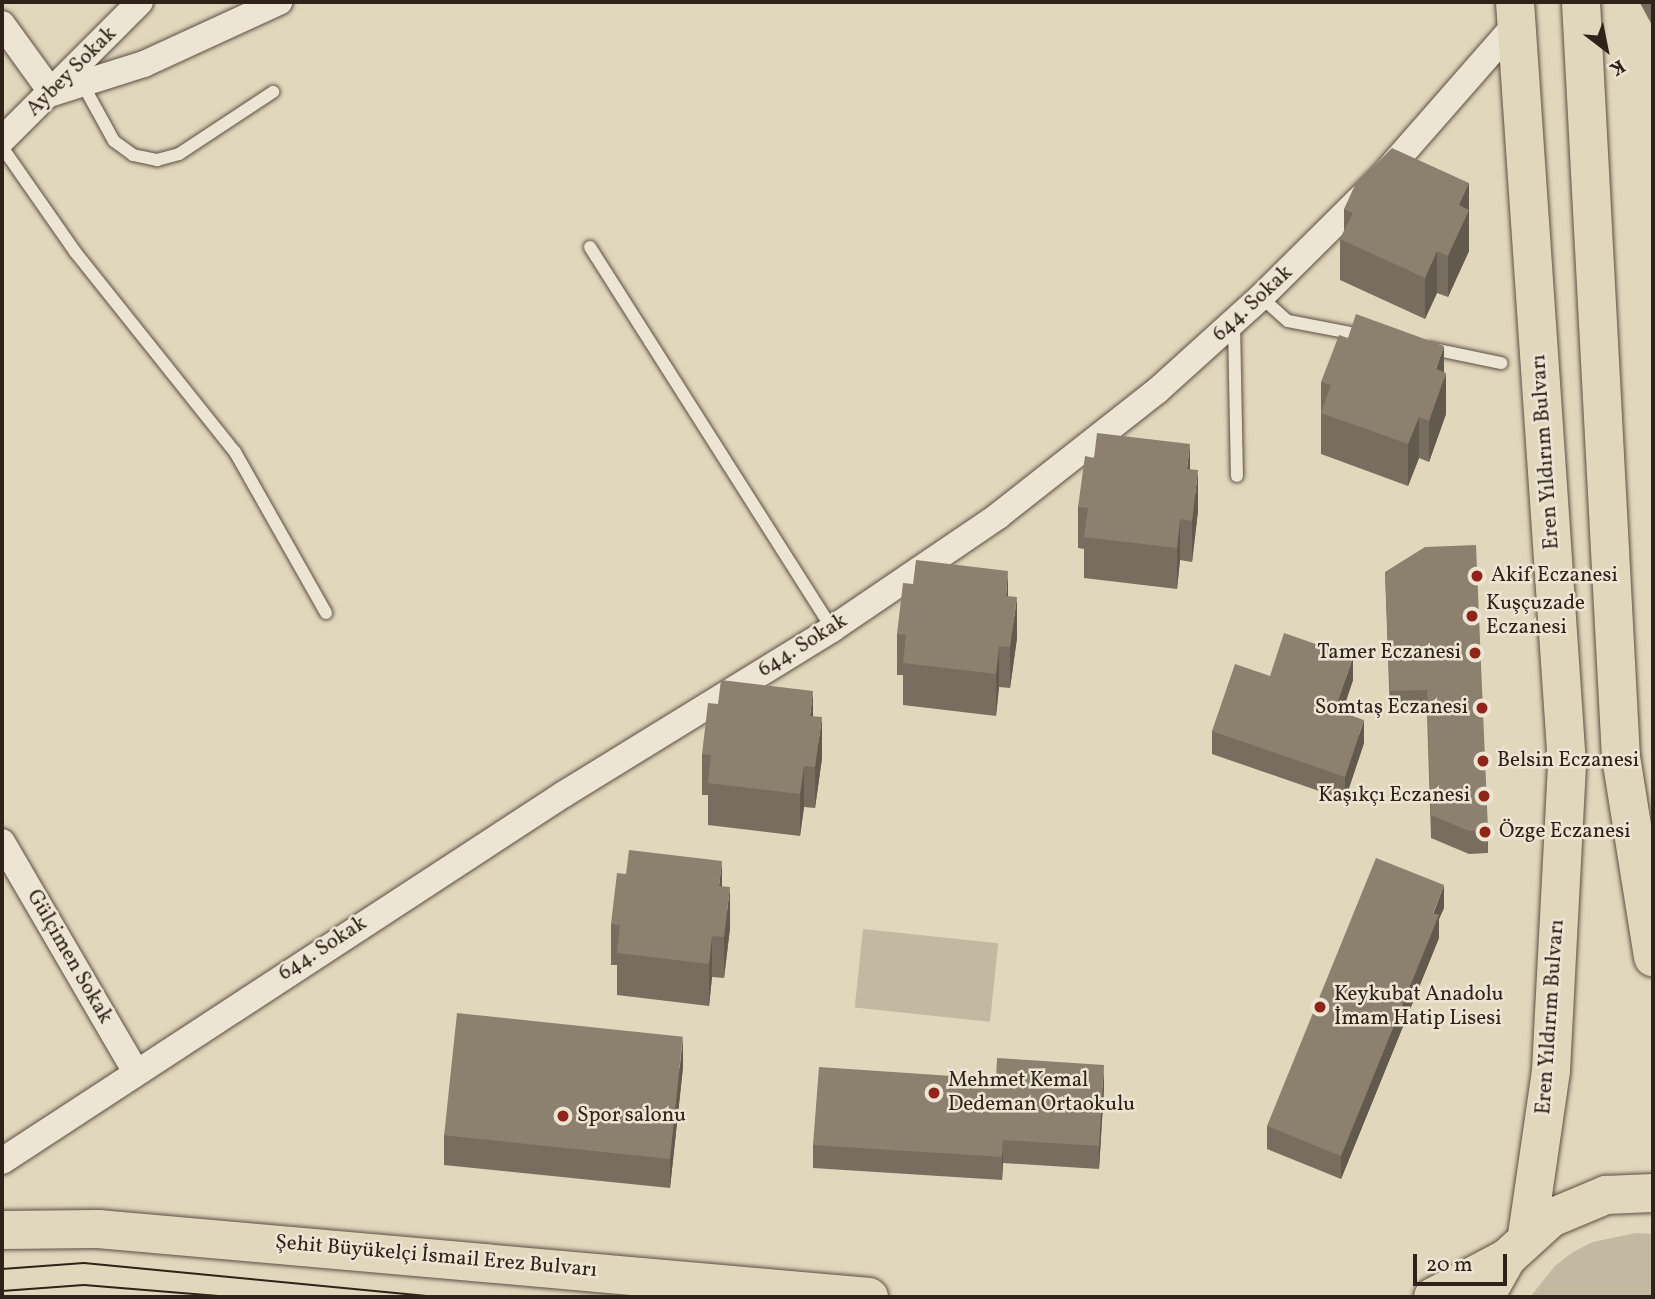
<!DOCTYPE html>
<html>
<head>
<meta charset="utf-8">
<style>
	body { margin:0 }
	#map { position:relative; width:1655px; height:1299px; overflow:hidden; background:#e1d7bd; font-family:Vollkorn,serif }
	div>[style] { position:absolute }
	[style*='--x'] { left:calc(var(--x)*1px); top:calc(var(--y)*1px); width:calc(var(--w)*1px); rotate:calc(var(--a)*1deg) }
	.green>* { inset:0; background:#c3b8a1; transform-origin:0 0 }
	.roads { filter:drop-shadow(0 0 2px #5c4f41) drop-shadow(0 0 2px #5c4f41) }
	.lane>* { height:12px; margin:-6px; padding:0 6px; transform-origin:6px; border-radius:6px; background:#ece5d4 }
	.street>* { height:26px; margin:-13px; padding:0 13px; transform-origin:13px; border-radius:13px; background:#ece5d4 }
	.primary>* { height:38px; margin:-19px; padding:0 19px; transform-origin:19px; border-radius:19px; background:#e1d7bd }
	.tram>* { height:2px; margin:-1px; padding:0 1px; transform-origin:1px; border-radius:1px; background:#2f2218 }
	.wall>* { inset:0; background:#786e5f }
	.shaded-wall>* { inset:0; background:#625a4d }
	.building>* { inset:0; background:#8c806e; transform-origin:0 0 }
	.dots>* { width:19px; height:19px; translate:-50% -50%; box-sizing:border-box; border:4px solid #ece5d4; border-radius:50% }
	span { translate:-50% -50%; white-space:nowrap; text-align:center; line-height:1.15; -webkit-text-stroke:5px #ece5d4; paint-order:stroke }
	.street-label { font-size:21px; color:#2f2218 }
	.poi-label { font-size:21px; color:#2f2218 }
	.left { translate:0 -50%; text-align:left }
	.right { translate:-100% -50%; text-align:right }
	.frame { position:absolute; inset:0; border:4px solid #2f2218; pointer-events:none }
	.north { position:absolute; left:1571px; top:14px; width:70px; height:70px; -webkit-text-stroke:5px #ece5d4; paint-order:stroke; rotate:148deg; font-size:19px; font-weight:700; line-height:28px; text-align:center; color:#2f2218 }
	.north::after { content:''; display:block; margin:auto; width:24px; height:32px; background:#2f2218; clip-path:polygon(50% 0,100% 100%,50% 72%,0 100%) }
	.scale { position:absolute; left:1413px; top:1254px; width:94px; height:32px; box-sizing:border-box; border:4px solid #2f2218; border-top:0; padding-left:9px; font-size:21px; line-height:24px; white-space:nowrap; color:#2f2218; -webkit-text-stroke:5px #ece5d4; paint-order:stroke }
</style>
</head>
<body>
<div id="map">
	<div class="green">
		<i style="left:863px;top:929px;width:136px;height:79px;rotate:6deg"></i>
		<i style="clip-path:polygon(1636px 1233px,1653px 1234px,1653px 1297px,1530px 1297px,1555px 1266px,1573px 1252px,1593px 1242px)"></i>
	</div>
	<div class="roads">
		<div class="lane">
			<i style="--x:82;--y:83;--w:66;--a:61.1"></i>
			<i style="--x:114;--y:141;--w:24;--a:36"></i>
			<i style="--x:133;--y:155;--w:25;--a:12"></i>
			<i style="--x:157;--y:160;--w:23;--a:-15"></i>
			<i style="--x:179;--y:154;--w:113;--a:-33.4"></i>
			<i style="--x:2;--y:147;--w:129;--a:55.1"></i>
			<i style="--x:76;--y:253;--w:255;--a:51.4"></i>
			<i style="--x:235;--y:452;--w:185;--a:60.5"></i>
			<i style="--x:590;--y:247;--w:452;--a:57.6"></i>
			<i style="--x:1261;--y:297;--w:36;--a:42"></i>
			<i style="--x:1288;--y:321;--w:79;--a:10.9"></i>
			<i style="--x:1234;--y:323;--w:153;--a:88.9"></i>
			<i style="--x:1429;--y:348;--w:74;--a:11.8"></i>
		</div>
		<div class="street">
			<i style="--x:2;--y:24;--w:85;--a:54.1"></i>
			<i style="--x:52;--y:93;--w:96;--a:-17.5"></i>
			<i style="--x:144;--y:64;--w:149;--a:-24.7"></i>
			<i style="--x:2;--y:140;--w:195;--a:-45"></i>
			<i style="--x:2;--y:842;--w:266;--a:59.8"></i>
			<i style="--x:2;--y:1161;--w:671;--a:-33.15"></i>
			<i style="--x:564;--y:794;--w:315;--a:-31.6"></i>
			<i style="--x:832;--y:629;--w:201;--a:-34.2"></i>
			<i style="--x:998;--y:516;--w:202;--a:-38.2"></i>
			<i style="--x:1157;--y:391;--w:140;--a:-42.1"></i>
			<i style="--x:1261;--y:297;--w:169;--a:-44.8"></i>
			<i style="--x:1381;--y:178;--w:205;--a:-48.8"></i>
		</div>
		<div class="primary">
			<i style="--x:1515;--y:2;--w:765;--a:86.1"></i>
			<i style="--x:1567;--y:765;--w:306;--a:93"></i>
			<i style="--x:1551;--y:1071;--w:167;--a:98.3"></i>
			<i style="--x:1581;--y:2;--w:756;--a:86.97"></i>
			<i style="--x:1621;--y:757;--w:203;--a:80.9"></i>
			<i style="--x:2;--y:1230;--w:96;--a:-0.6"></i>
			<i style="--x:98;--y:1229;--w:774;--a:5.04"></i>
			<i style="--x:1433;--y:1297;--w:81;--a:-27.8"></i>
			<i style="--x:1485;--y:1297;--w:45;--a:-60.6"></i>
			<i style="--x:1507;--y:1258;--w:59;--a:-42.3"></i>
			<i style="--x:1551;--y:1218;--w:60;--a:-22.7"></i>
			<i style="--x:1606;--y:1195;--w:47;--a:-2.4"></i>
		</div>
	</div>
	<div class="tram">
		<i style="--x:2;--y:1269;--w:82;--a:-4.2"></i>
		<i style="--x:84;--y:1263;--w:352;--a:5.5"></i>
		<i style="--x:2;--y:1291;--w:82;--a:-4.2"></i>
		<i style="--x:84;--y:1285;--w:147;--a:4.7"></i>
	</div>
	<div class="wall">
		<i style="clip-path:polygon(1640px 2px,1653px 2px,1653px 27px,1640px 3px)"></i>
		<i style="clip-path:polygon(1469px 183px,1469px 251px,1448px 297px,1437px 293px,1425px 319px,1340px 280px,1340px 239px,1344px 231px,1344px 209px)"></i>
		<i style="clip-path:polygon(1444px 372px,1446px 414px,1429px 462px,1419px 458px,1408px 486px,1321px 454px,1321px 382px)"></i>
		<i style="clip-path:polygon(1190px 469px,1198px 511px,1192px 562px,1180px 560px,1177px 589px,1084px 578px,1084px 549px,1078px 548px,1078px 507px)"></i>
		<i style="clip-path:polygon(1385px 572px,1488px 830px,1488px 853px,1469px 854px,1431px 838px,1427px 713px,1390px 714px)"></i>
		<i style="clip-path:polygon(1008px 596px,1017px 638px,1010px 688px,999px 687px,996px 716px,903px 705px,903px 675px,897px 675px,897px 634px)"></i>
		<i style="clip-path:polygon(1270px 676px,1353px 680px,1342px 713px,1364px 743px,1345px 800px,1212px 754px,1212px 731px)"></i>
		<i style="clip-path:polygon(813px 716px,822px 758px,815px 808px,804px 807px,800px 836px,708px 825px,708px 795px,702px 795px,702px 754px)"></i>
		<i style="clip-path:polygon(722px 886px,730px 928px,724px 978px,712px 977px,709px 1006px,617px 995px,617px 965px,611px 965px,611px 924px)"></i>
		<i style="clip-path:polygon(1444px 908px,1439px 919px,1439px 938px,1341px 1179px,1267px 1149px,1267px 1126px)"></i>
		<i style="clip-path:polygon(683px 1067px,670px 1188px,444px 1165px,444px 1135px)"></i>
		<i style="clip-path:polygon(996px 1079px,1104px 1088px,1099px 1169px,1003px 1163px,1002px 1180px,813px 1168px,813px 1145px)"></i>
	</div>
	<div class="shaded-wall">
		<i style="clip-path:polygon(1469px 183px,1469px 251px,1448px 297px,1448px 256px,1459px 205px)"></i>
		<i style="clip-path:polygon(1437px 251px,1437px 293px,1425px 319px,1425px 278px)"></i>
		<i style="clip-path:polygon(1444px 346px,1444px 379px,1446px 373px,1446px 414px,1429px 462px,1429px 421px,1436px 369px)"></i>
		<i style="clip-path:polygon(1419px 417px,1419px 458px,1408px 486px,1408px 444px)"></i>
		<i style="clip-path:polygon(1190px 444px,1190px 486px,1187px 469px)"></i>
		<i style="clip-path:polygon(1198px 470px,1198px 511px,1192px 562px,1192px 521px)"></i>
		<i style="clip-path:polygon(1180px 519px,1180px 560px,1177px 589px,1177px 548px)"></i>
		<i style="clip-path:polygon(1008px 571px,1008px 612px,1006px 596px)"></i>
		<i style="clip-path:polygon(1017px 597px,1017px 638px,1010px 688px,1010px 647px)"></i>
		<i style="clip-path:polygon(999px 646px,999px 687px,996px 716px,996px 674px)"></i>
		<i style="clip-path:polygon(1353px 657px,1353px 680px,1335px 733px,1335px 710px)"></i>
		<i style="clip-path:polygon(813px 691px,813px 732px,810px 716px)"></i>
		<i style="clip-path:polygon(822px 717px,822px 758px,815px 808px,815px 767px)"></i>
		<i style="clip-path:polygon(1364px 720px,1364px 743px,1345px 800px,1345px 777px)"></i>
		<i style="clip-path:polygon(804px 766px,804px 807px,800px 836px,800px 794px)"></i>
		<i style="clip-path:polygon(722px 861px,722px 902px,719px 886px)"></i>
		<i style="clip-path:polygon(1444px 885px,1444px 908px,1439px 919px,1439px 938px,1341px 1179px,1341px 1156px)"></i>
		<i style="clip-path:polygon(730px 887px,730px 928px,724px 978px,724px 937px)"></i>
		<i style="clip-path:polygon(712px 936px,712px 977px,709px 1006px,709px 964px)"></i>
		<i style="clip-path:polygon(683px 1037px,683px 1067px,670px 1188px,670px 1158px)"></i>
		<i style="clip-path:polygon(1104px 1065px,1104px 1088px,1099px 1169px,1099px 1146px)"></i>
		<i style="clip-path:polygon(1003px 1140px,1003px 1163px,1002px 1180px,1002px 1157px)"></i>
	</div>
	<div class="building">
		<i style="clip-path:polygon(1392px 148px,1469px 183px,1459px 205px,1469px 210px,1448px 256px,1437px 251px,1425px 278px,1340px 239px,1353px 213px,1344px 209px,1355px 185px)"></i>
		<i style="clip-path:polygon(1356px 314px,1444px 346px,1436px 369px,1446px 373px,1429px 421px,1419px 417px,1408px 444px,1321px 413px,1331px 385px,1321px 382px,1339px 335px,1348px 338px)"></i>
		<i style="clip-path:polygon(1097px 433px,1190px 444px,1187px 469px,1198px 470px,1192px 521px,1180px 519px,1177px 548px,1084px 537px,1088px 508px,1078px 507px,1085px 456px,1094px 458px)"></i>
		<i style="clip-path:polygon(1476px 545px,1488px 830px,1469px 831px,1431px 815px,1427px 690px,1390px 691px,1385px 572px,1425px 547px)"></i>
		<i style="clip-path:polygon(916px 560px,1008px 571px,1006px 596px,1017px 597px,1010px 647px,999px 646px,996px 674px,903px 663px,906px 635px,897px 634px,903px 583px,913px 584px)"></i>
		<i style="clip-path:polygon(1284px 633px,1353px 657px,1335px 710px,1364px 720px,1345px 777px,1212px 731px,1235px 664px,1270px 676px)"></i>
		<i style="clip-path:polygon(721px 680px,813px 691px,810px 716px,822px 717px,815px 767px,804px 766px,800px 794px,708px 783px,711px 755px,702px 754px,708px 703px,718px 704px)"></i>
		<i style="clip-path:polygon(629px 850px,722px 861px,719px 886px,730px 887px,724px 937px,712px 936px,709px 964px,617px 953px,620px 925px,611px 924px,617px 873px,626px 874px)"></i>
		<i style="clip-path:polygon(1376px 858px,1444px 885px,1433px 913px,1439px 915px,1341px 1156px,1267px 1126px)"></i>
		<i style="left:457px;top:1013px;width:227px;height:123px;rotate:6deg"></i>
		<i style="clip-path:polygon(997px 1058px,1104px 1065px,1099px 1146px,1003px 1140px,1002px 1157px,813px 1145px,819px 1067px,996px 1079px)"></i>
	</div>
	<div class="dots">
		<i style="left:1477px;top:576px;background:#8f2418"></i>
		<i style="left:1472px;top:616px;background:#8f2418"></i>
		<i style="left:1475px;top:653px;background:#8f2418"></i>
		<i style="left:1482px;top:708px;background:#8f2418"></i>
		<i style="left:1483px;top:761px;background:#8f2418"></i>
		<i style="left:1484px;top:796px;background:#8f2418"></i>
		<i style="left:1485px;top:832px;background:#8f2418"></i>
		<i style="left:1320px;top:1007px;background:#8f2418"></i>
		<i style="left:934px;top:1093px;background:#8f2418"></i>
		<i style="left:563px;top:1116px;background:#8f2418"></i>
	</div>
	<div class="street-label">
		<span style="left:72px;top:72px;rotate:-45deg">Aybey Sokak</span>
		<span style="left:1253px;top:304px;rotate:-43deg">644. Sokak</span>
		<span style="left:1546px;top:452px;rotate:-94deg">Eren Yıldırım Bulvarı</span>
		<span style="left:803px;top:646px;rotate:-32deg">644. Sokak</span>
		<span style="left:323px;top:949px;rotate:-33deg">644. Sokak</span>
		<span style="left:69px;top:957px;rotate:60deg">Gülçimen Sokak</span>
		<span style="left:1551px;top:1017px;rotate:-86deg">Eren Yıldırım Bulvarı</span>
		<span style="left:436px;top:1257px;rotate:5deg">Şehit Büyükelçi İsmail Erez Bulvarı</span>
	</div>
	<div class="poi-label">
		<span class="left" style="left:1491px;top:576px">Akif Eczanesi</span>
		<span class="left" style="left:1486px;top:616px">Kuşçuzade<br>Eczanesi</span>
		<span class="right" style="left:1461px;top:653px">Tamer Eczanesi</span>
		<span class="right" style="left:1468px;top:708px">Somtaş Eczanesi</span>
		<span class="left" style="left:1497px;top:761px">Belsin Eczanesi</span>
		<span class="right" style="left:1470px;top:796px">Kaşıkçı Eczanesi</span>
		<span class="left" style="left:1499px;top:832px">Özge Eczanesi</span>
		<span class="left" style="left:1334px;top:1007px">Keykubat Anadolu<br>İmam Hatip Lisesi</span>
		<span class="left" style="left:948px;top:1093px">Mehmet Kemal<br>Dedeman Ortaokulu</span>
		<span class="left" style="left:577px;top:1116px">Spor salonu</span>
	</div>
	<div class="frame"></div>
	<div class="north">K</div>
	<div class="scale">20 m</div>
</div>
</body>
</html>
